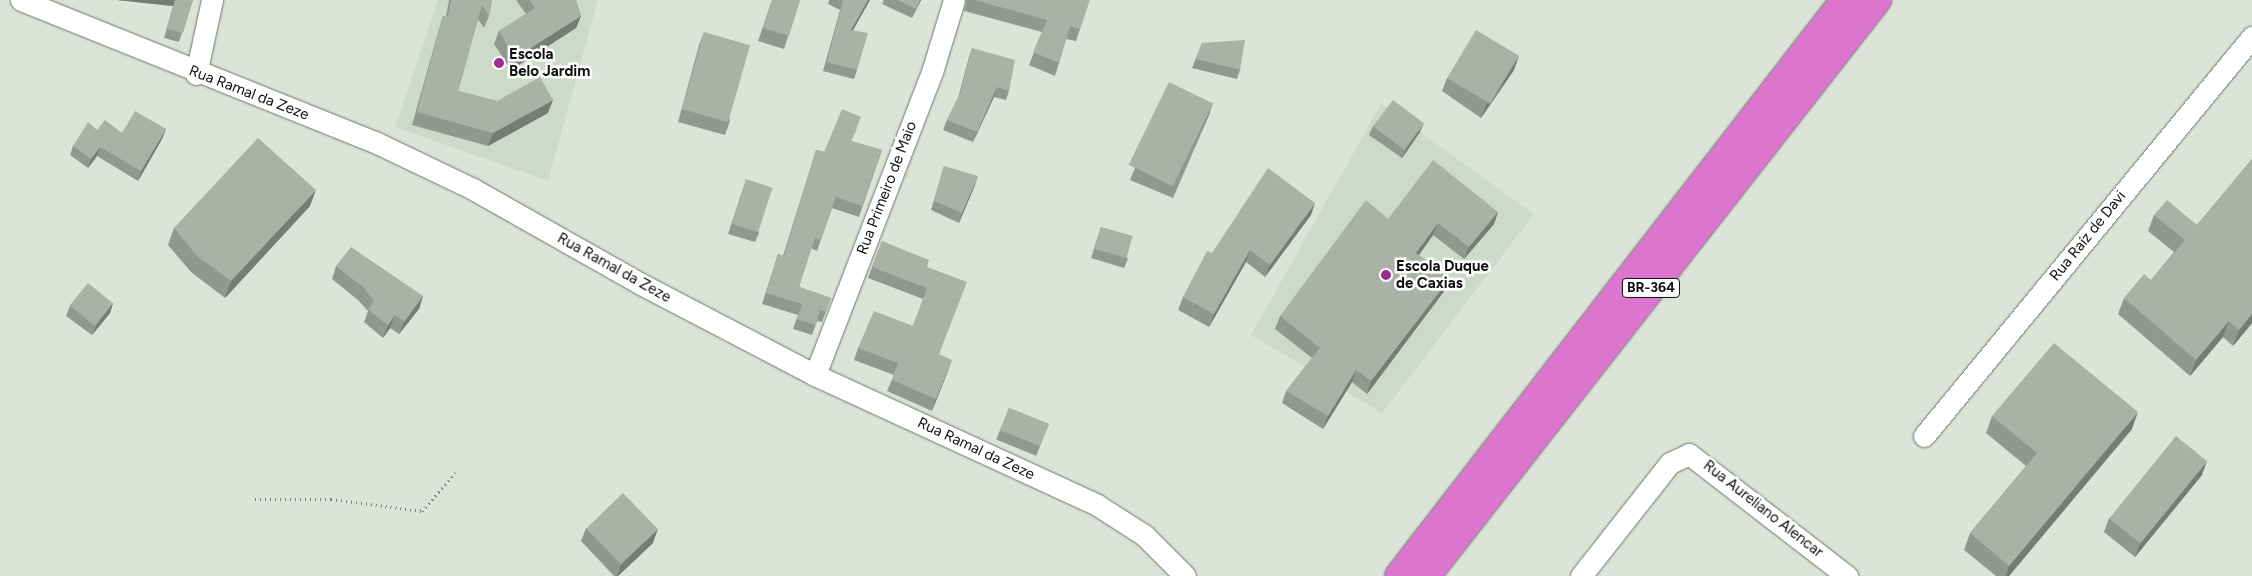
<!DOCTYPE html>
<html>
<head>
<meta charset="utf-8">
<style>
	body { margin:0 }
	#map { position:relative; width:2252px; height:576px; overflow:hidden; background:#dce4d9; font-family:Figtree,sans-serif }
	div>[style] { position:absolute }
	[style*='--x'] { left:calc(var(--x)*1px); top:calc(var(--y)*1px); width:calc(var(--w)*1px); rotate:calc(var(--a)*1deg) }
	.built>* { inset:0; background:#cedac9 }
	.path>* { height:3px; margin-top:-1.5px; transform-origin:0; background:repeating-linear-gradient(90deg,#797f77 0 1px,transparent 0 5px) }
	.roads { filter:drop-shadow(0 0 1px #6f766c) drop-shadow(0 0 1px #6f766c) }
	.minor>* { height:21px; margin:-10.5px; padding:0 10.5px; transform-origin:10.5px; border-radius:10.5px; background:#fff }
	.highway>* { height:28px; margin:-14px; padding:0 14px; transform-origin:14px; border-radius:14px; background:#dc75cd }
	.wall>* { inset:0; background:#929890; transform-origin:0 0 }
	.shaded-wall>* { inset:0; background:#777c75 }
	.building>* { inset:0; background:#aab1a7; transform-origin:0 0 }
	.dots>* { width:14px; height:14px; translate:-50% -50%; box-sizing:border-box; border:2px solid #fff; border-radius:50% }
	span { translate:-50% -50%; white-space:nowrap; text-align:center; line-height:1.15; -webkit-text-stroke:5px #fff; paint-order:stroke }
	.shield-label span { padding:1px 4px; background:#fff; border:1px solid; border-radius:4px; -webkit-text-stroke-width:0 }
	.shield-label { font-size:14px; color:#0e110d; font-weight:700 }
	.poi-label { font-size:15px; color:#0e110d; font-weight:700 }
	.left { translate:0 -50%; text-align:left }
	.street-label { font-size:15px; color:#0e110d }
</style>
</head>
<body>
<div id="map">
	<div class="built">
		<i style="clip-path:polygon(438px 0,598px 0,548px 181px,395px 127px)"></i>
		<i style="clip-path:polygon(1381px 104px,1534px 214px,1382px 413px,1251px 335px)"></i>
	</div>
	<div class="path">
		<i style="--x:255;--y:499;--w:76;--a:0"></i>
		<i style="--x:331;--y:499;--w:92;--a:7.5"></i>
		<i style="--x:422;--y:511;--w:53;--a:-48.8"></i>
	</div>
	<div class="roads">
		<div class="minor">
			<i style="--x:21;--y:0;--w:381;--a:21.9"></i>
			<i style="--x:375;--y:142;--w:109;--a:25.6"></i>
			<i style="--x:473;--y:189;--w:193;--a:29.5"></i>
			<i style="--x:641;--y:284;--w:196;--a:27.6"></i>
			<i style="--x:815;--y:375;--w:311;--a:24.7"></i>
			<i style="--x:1097;--y:505;--w:56;--a:32.6"></i>
			<i style="--x:1144;--y:535;--w:58;--a:45"></i>
			<i style="--x:196;--y:74;--w:76;--a:-77.8"></i>
			<i style="--x:815;--y:375;--w:325;--a:-68.9"></i>
			<i style="--x:932;--y:72;--w:75;--a:-73"></i>
			<i style="--x:1924;--y:436;--w:517;--a:-50.58"></i>
			<i style="--x:1581;--y:576;--w:144;--a:-51.8"></i>
			<i style="--x:1670;--y:463;--w:21;--a:-25"></i>
			<i style="--x:1689;--y:454;--w:200;--a:37.7"></i>
		</div>
		<div class="highway">
			<i style="--x:1399;--y:576;--w:728;--a:-52.25"></i>
			<i style="--x:1426;--y:576;--w:732;--a:-51.94"></i>
		</div>
	</div>
	<div class="wall">
		<i style="clip-path:polygon(117px 0,193px 0,179px 42px,164px 38px,173px 6px)"></i>
		<i style="clip-path:polygon(449px 0,492px 0,489px 16px,484px 28px,478px 19px,458px 91px,497px 101px,548px 113px,488px 146px,412px 125px,439px 29px,443px 16px,446px 16px)"></i>
		<i style="clip-path:polygon(516px 0,576px 0,581px 16px,576px 28px,511px 70px,494px 44px,499px 31px,526px 14px)"></i>
		<i style="clip-path:polygon(772px 0,800px 0,784px 49px,758px 41px)"></i>
		<i style="clip-path:polygon(829px 0,870px 0,853px 30px,857px 70px,854px 79px,823px 71px,840px 10px,828px 4px)"></i>
		<i style="clip-path:polygon(884px 0,921px 0,912px 18px,882px 4px)"></i>
		<i style="clip-path:polygon(966px 0,1089px 0,1080px 29px,1076px 41px,1066px 39px,1059px 63px,1055px 76px,1029px 65px,1042px 32px,964px 11px)"></i>
		<i style="clip-path:polygon(704px 32px,730px 121px,725px 135px,678px 122px,699px 45px)"></i>
		<i style="clip-path:polygon(1202px 43px,1240px 70px,1237px 79px,1192px 68px)"></i>
		<i style="clip-path:polygon(972px 48px,1009px 91px,1006px 100px,994px 97px,973px 142px,943px 130px,947px 120px,958px 98px,969px 57px)"></i>
		<i style="clip-path:polygon(1514px 70px,1481px 118px,1442px 91px,1447px 78px)"></i>
		<i style="clip-path:polygon(1213px 103px,1173px 198px,1130px 180px,1135px 168px)"></i>
		<i style="clip-path:polygon(1373px 126px,1420px 132px,1402px 158px,1369px 135px)"></i>
		<i style="clip-path:polygon(857px 128px,851px 141px,882px 150px,859px 217px,832px 208px,817px 251px,811px 248px,799px 287px,831px 298px,822px 322px,817px 321px,812px 335px,793px 329px,798px 315px,762px 304px,778px 254px,783px 256px,816px 150px,824px 152px)"></i>
		<i style="clip-path:polygon(166px 129px,162px 139px,138px 181px,97px 156px,88px 168px,70px 155px,73px 146px,97px 130px,122px 133px)"></i>
		<i style="clip-path:polygon(2252px 159px,2252px 323px,2233px 346px,2223px 337px,2190px 376px,2118px 314px,2124px 298px,2151px 280px,2174px 252px,2148px 231px,2154px 215px,2197px 225px)"></i>
		<i style="clip-path:polygon(944px 166px,975px 185px,959px 223px,931px 210px)"></i>
		<i style="clip-path:polygon(743px 189px,759px 233px,755px 242px,728px 234px)"></i>
		<i style="clip-path:polygon(310px 206px,225px 298px,191px 272px,168px 245px,174px 228px)"></i>
		<i style="clip-path:polygon(1498px 212px,1494px 224px,1464px 259px,1433px 235px,1419px 255px,1445px 290px,1367px 394px,1352px 382px,1323px 429px,1282px 403px,1286px 391px,1312px 358px,1275px 329px,1280px 316px,1388px 219px)"></i>
		<i style="clip-path:polygon(1311px 215px,1265px 277px,1246px 262px,1209px 327px,1178px 310px,1183px 297px,1212px 253px)"></i>
		<i style="clip-path:polygon(1101px 227px,1128px 259px,1124px 268px,1091px 258px)"></i>
		<i style="clip-path:polygon(882px 241px,927px 267px,939px 354px,948px 371px,932px 411px,887px 391px,894px 375px,854px 360px,858px 348px,913px 326px,923px 299px,868px 278px)"></i>
		<i style="clip-path:polygon(336px 266px,423px 296px,419px 309px,399px 334px,390px 328px,383px 338px,364px 322px,368px 311px,358px 300px,332px 279px)"></i>
		<i style="clip-path:polygon(113px 303px,110px 313px,92px 335px,66px 316px,70px 306px)"></i>
		<i style="left:1009px;top:408px;width:43px;height:34px;rotate:22deg"></i>
		<i style="clip-path:polygon(1992px 416px,2132px 429px,2009px 576px,1996px 576px,1964px 550px,1970px 533px,2026px 466px,1986px 433px)"></i>
		<i style="clip-path:polygon(2202px 475px,2135px 557px,2104px 532px,2109px 518px)"></i>
		<i style="clip-path:polygon(586px 528px,653px 543px,618px 576px,614px 576px,581px 541px)"></i>
	</div>
	<div class="shaded-wall">
		<i style="clip-path:polygon(117px 0,175px 0,173px 6px)"></i>
		<i style="clip-path:polygon(868px 0,870px 0,848px 39px,851px 30px)"></i>
		<i style="clip-path:polygon(920px 0,921px 0,912px 18px)"></i>
		<i style="clip-path:polygon(581px 16px,576px 28px,511px 70px,515px 58px)"></i>
		<i style="clip-path:polygon(1519px 56px,1514px 70px,1481px 118px,1486px 105px)"></i>
		<i style="clip-path:polygon(997px 87px,994px 97px,973px 142px,977px 132px)"></i>
		<i style="clip-path:polygon(553px 100px,548px 113px,488px 146px,493px 133px)"></i>
		<i style="clip-path:polygon(1213px 103px,1209px 115px,1173px 198px,1178px 186px)"></i>
		<i style="clip-path:polygon(1424px 123px,1420px 132px,1402px 158px,1406px 149px)"></i>
		<i style="clip-path:polygon(166px 129px,162px 139px,138px 181px,141px 171px)"></i>
		<i style="clip-path:polygon(100px 147px,97px 156px,88px 168px,91px 159px)"></i>
		<i style="clip-path:polygon(978px 176px,975px 185px,959px 223px,962px 213px)"></i>
		<i style="clip-path:polygon(316px 190px,310px 206px,225px 298px,231px 281px)"></i>
		<i style="clip-path:polygon(1315px 203px,1311px 215px,1265px 277px,1270px 265px)"></i>
		<i style="clip-path:polygon(1498px 212px,1494px 224px,1464px 259px,1469px 247px)"></i>
		<i style="clip-path:polygon(1438px 223px,1433px 235px,1411px 266px,1416px 253px)"></i>
		<i style="clip-path:polygon(1250px 250px,1246px 262px,1209px 327px,1214px 314px)"></i>
		<i style="clip-path:polygon(1450px 278px,1445px 290px,1367px 394px,1371px 381px)"></i>
		<i style="clip-path:polygon(423px 296px,419px 309px,399px 334px,404px 322px)"></i>
		<i style="clip-path:polygon(113px 303px,110px 313px,92px 335px,96px 326px)"></i>
		<i style="clip-path:polygon(2252px 314px,2252px 323px,2233px 346px,2239px 330px)"></i>
		<i style="clip-path:polygon(395px 315px,390px 328px,383px 338px,388px 325px)"></i>
		<i style="clip-path:polygon(2229px 321px,2223px 337px,2190px 376px,2196px 360px)"></i>
		<i style="clip-path:polygon(952px 360px,948px 371px,932px 411px,936px 399px)"></i>
		<i style="clip-path:polygon(1356px 370px,1352px 382px,1323px 429px,1328px 416px)"></i>
		<i style="clip-path:polygon(2138px 412px,2132px 429px,2009px 576px,2006px 576px,2009px 566px)"></i>
		<i style="clip-path:polygon(2207px 461px,2202px 475px,2135px 557px,2140px 543px)"></i>
		<i style="clip-path:polygon(658px 529px,653px 543px,618px 576px,617px 576px,621px 564px)"></i>
	</div>
	<div class="building">
		<i style="clip-path:polygon(175px 0,193px 0,183px 33px,167px 29px)"></i>
		<i style="clip-path:polygon(451px 0,492px 0,489px 16px,482px 5px,458px 91px,497px 101px,540px 77px,553px 100px,493px 133px,417px 112px,443px 16px,448px 16px)"></i>
		<i style="clip-path:polygon(530px 0,576px 0,581px 16px,515px 58px,499px 31px,535px 8px)"></i>
		<i style="clip-path:polygon(772px 0,800px 0,789px 36px,763px 28px)"></i>
		<i style="clip-path:polygon(842px 0,868px 0,851px 30px,868px 33px,857px 70px,827px 62px,843px 1px)"></i>
		<i style="clip-path:polygon(897px 0,920px 0,916px 9px)"></i>
		<i style="clip-path:polygon(975px 0,1090px 0,1080px 29px,1070px 26px,1059px 63px,1033px 52px,1047px 20px)"></i>
		<i style="left:1476px;top:30px;width:50px;height:56px;rotate:31deg"></i>
		<i style="left:704px;top:32px;width:48px;height:80px;rotate:16deg"></i>
		<i style="clip-path:polygon(1245px 40px,1240px 70px,1196px 59px,1202px 43px)"></i>
		<i style="clip-path:polygon(972px 48px,1015px 60px,1009px 91px,997px 87px,977px 132px,947px 120px,960px 94px)"></i>
		<i style="left:1169px;top:82px;width:49px;height:92px;rotate:26deg"></i>
		<i style="left:1393px;top:100px;width:39px;height:33px;rotate:37deg"></i>
		<i style="clip-path:polygon(842px 109px,861px 117px,851px 141px,882px 150px,862px 206px,836px 197px,821px 240px,815px 238px,799px 287px,831px 298px,826px 312px,820px 310px,816px 325px,797px 319px,802px 304px,766px 293px,778px 254px,784px 256px,816px 150px,824px 152px)"></i>
		<i style="clip-path:polygon(135px 111px,166px 129px,141px 171px,100px 147px,91px 159px,73px 146px,88px 122px,97px 130px,105px 120px,122px 133px)"></i>
		<i style="clip-path:polygon(258px 138px,316px 190px,231px 281px,197px 256px,174px 228px)"></i>
		<i style="clip-path:polygon(2252px 159px,2252px 314px,2239px 330px,2229px 321px,2196px 360px,2124px 298px,2144px 274px,2151px 280px,2185px 240px,2154px 215px,2167px 200px,2197px 225px)"></i>
		<i style="clip-path:polygon(1433px 160px,1498px 212px,1469px 247px,1438px 223px,1416px 253px,1450px 278px,1371px 381px,1356px 370px,1328px 416px,1286px 391px,1320px 348px,1280px 316px,1366px 200px,1388px 219px)"></i>
		<i style="clip-path:polygon(944px 166px,978px 176px,962px 213px,934px 201px)"></i>
		<i style="clip-path:polygon(1268px 168px,1315px 203px,1270px 265px,1250px 250px,1214px 314px,1183px 297px,1207px 251px,1212px 253px)"></i>
		<i style="left:746px;top:179px;width:28px;height:47px;rotate:18deg"></i>
		<i style="left:1101px;top:227px;width:33px;height:23px;rotate:16deg"></i>
		<i style="clip-path:polygon(882px 241px,929px 260px,927px 267px,967px 282px,939px 354px,952px 360px,936px 399px,892px 380px,898px 363px,858px 348px,874px 311px,913px 326px,927px 288px,872px 267px)"></i>
		<i style="clip-path:polygon(351px 247px,423px 296px,404px 322px,395px 315px,388px 325px,368px 310px,374px 301px,363px 287px,336px 266px)"></i>
		<i style="left:88px;top:283px;width:32px;height:29px;rotate:39deg"></i>
		<i style="clip-path:polygon(2054px 343px,2138px 412px,2009px 566px,1970px 533px,2037px 453px,1992px 416px)"></i>
		<i style="left:1009px;top:408px;width:43px;height:24px;rotate:22deg"></i>
		<i style="left:2176px;top:436px;width:40px;height:106px;rotate:39deg"></i>
		<i style="left:623px;top:493px;width:50px;height:51px;rotate:46deg"></i>
	</div>
	<div class="dots">
		<i style="left:499px;top:63px;background:#9a2d8e"></i>
		<i style="left:1386px;top:275px;background:#9a2d8e"></i>
	</div>
	<div class="shield-label">
		<span style="left:1651px;top:288px">BR-364</span>
	</div>
	<div class="poi-label">
		<span class="left" style="left:509px;top:63px">Escola<br>Belo Jardim</span>
		<span class="left" style="left:1396px;top:275px">Escola Duque<br>de Caxias</span>
	</div>
	<div class="street-label">
		<span style="left:249px;top:93px;rotate:21deg">Rua Ramal da Zeze</span>
		<span style="left:887px;top:188px;rotate:-69deg">Rua Primeiro de Maio</span>
		<span style="left:2088px;top:236px;rotate:-51deg">Rua Raíz de Davi</span>
		<span style="left:614px;top:268px;rotate:29deg">Rua Ramal da Zeze</span>
		<span style="left:976px;top:449px;rotate:25deg">Rua Ramal da Zeze</span>
		<span style="left:1763px;top:509px;rotate:38deg">Rua Aureliano Alencar</span>
	</div>
</div>
</body>
</html>
